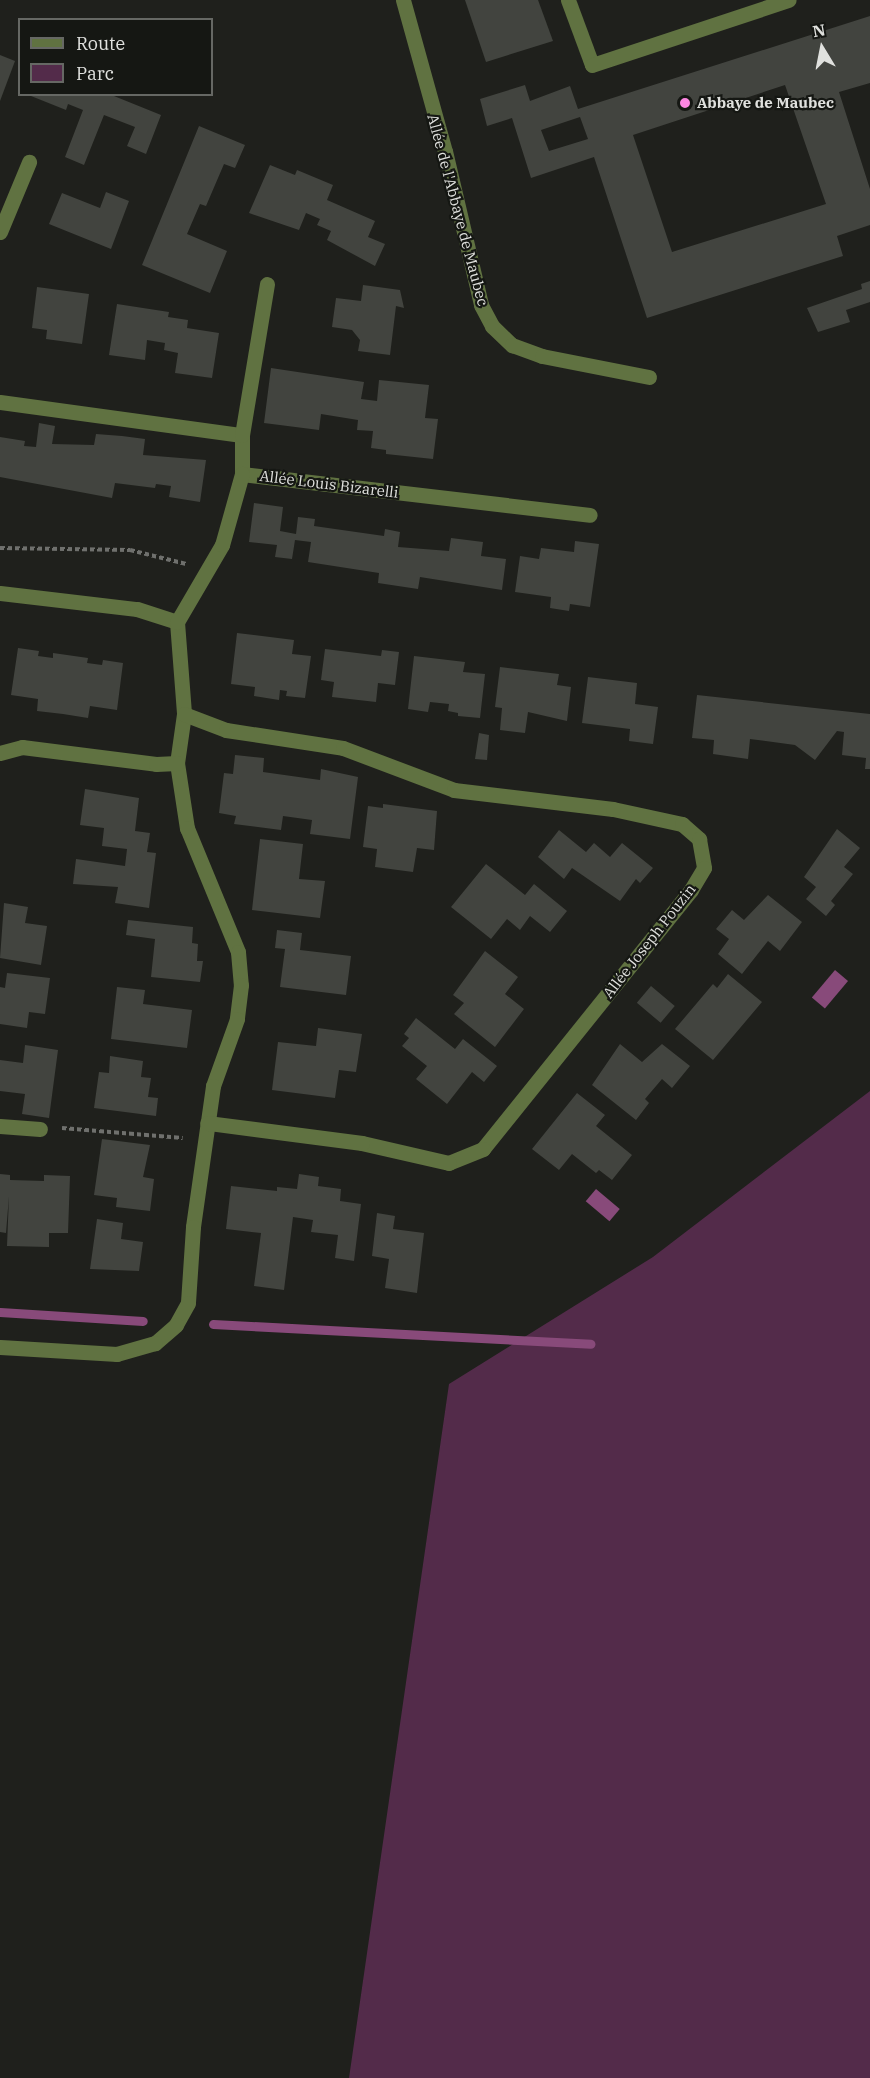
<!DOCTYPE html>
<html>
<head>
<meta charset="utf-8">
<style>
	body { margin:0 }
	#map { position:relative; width:870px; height:2078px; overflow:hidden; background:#1f201c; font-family:"IBM Plex Serif",serif }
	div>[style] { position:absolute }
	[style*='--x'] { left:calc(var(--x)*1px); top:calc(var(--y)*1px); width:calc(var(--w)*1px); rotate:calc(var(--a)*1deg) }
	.green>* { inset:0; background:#532b4a }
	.water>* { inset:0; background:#884a7a; transform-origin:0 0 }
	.stream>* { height:9px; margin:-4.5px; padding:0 4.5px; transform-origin:4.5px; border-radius:4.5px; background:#884a7a }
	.building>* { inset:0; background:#42443f; transform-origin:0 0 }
	.path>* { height:4px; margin-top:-2px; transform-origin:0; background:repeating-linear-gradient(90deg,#6f706d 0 4.5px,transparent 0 7.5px) }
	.minor>* { height:15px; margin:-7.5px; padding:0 7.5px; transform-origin:7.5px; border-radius:7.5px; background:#607241 }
	.dots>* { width:16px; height:16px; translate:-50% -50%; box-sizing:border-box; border:3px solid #151713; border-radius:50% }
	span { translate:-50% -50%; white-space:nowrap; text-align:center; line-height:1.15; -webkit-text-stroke:4.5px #151713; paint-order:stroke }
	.poi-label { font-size:15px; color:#e0e1de; font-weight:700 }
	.left { translate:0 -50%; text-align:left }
	.street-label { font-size:15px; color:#e0e1de }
	.legend { position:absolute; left:18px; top:18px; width:195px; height:78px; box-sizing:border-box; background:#151713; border:2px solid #666864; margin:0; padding:8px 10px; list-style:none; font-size:18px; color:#e0e1de }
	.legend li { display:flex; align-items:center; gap:12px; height:30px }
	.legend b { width:30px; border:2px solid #666864 }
	.north { position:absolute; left:792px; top:18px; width:60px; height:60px; -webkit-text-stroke:4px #151713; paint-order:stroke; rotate:350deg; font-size:16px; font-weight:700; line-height:24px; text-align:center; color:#e0e1de }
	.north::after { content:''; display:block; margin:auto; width:21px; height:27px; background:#e0e1de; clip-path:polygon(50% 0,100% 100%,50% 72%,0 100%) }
</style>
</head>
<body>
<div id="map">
	<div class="green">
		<i style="clip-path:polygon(870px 1091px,870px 2078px,349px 2078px,449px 1384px,653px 1257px)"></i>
	</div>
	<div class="water">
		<i style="left:835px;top:970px;width:17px;height:36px;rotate:40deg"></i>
		<i style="left:596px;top:1189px;width:31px;height:16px;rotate:40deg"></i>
	</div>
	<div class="stream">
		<i style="--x:0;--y:1312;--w:143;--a:3.6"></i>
		<i style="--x:213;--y:1324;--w:378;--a:3"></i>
	</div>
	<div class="building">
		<i style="clip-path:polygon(465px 0,538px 0,553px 41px,486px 62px)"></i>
		<i style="clip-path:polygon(evenodd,870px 16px,870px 83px,839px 92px,870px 189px,870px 225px,837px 236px,843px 256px,647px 318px,594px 157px,531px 178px,512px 118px,487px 126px,480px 99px,525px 85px,530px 101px,570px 86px,578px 109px,870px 16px,785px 85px,826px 204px,672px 252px,633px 135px,785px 85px,870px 16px,580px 117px,588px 139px,549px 151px,541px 130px,580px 117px)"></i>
		<i style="clip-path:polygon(0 55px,15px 61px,0 101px)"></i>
		<i style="clip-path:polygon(26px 94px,109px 94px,161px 115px,146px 154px,127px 146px,135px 127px,104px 115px,84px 165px,65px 157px,83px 110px,68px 104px,66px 110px)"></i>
		<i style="clip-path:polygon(199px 126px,245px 145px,235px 168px,224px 164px,206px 206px,200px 204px,187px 234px,227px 251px,210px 293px,142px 265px)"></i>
		<i style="clip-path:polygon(270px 165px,295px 175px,297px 170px,333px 185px,327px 200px,375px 221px,368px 237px,385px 244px,375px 266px,327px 240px,331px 231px,317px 225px,320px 219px,306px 213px,299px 230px,249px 213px)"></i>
		<i style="clip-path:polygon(106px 192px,129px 201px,111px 249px,49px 224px,62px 193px,100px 208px)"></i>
		<i style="clip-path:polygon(870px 281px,870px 302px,846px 310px,850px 322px,818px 332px,807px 308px,862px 289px,861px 284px)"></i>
		<i style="clip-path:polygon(363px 285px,400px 290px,404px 308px,396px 306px,390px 355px,358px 351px,360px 340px,352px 330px,332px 327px,336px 298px,361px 301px)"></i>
		<i style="clip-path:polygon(37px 287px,89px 294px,82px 344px,46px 339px,47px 330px,32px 328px)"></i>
		<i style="clip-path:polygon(117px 304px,169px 312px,168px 317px,188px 320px,187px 328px,219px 333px,212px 378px,175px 373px,178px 353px,164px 350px,165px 343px,147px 340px,145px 360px,109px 355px)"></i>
		<i style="clip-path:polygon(271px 368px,364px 382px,361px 399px,377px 401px,379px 380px,429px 385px,425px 418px,438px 419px,433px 459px,386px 454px,386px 450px,371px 448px,373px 431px,357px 430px,358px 420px,321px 414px,319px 430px,264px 423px)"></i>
		<i style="clip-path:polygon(39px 423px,55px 426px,52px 444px,94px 445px,96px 434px,122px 436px,145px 439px,143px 455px,206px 460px,200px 502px,169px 497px,171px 486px,156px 484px,155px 488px,115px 483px,112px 498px,0 477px,0 437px,25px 441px,24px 446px,36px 447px)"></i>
		<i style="clip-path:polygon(254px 503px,283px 507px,280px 531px,296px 534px,298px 517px,315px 519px,314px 526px,384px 536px,385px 529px,400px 532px,398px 547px,449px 551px,451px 538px,483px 542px,481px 556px,506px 559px,502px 590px,420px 577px,418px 589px,378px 583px,379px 573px,308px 562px,311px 542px,295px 540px,292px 559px,275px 557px,277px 545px,249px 542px)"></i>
		<i style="clip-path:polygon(575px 541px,599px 544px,590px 607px,570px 604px,569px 611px,550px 608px,551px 597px,515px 592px,520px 556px,539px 559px,541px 548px,574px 552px)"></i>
		<i style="clip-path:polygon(237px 633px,294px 640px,292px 654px,311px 656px,305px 698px,286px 696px,287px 691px,280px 690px,279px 700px,254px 696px,255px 687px,231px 684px)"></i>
		<i style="clip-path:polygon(18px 648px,39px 651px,38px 656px,53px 658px,53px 653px,88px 658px,87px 663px,102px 665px,103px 660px,123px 663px,117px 710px,90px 706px,88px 718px,63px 714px,37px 711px,38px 699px,11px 695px)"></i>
		<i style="clip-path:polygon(325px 649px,381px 656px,382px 650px,399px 652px,395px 685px,378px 683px,376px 702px,332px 697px,334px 682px,321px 680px)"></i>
		<i style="clip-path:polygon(414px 656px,465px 662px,463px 672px,485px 674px,480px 718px,458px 716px,458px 713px,448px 711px,449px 704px,430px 702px,428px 712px,408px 709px)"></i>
		<i style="clip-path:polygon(500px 667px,559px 674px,557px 685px,571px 687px,567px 721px,528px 712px,525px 733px,500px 730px,502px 708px,495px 707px)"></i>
		<i style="clip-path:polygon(588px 677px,637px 683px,635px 704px,658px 707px,653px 744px,629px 741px,630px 729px,582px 723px)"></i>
		<i style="clip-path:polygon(697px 695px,870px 714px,870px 769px,865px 769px,866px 758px,842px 755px,844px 732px,837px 731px,815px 760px,795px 745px,750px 739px,748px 759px,713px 754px,714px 740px,692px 738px)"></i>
		<i style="clip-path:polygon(479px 733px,489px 735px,487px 760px,475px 759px)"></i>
		<i style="clip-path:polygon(235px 755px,264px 758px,263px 772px,320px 780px,321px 769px,358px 777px,350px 839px,310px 834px,312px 820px,283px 816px,281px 830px,234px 824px,236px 816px,219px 813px,224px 773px,233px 774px)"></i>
		<i style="clip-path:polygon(85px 789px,139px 798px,135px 831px,150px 833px,147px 852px,156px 853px,149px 908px,115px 903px,118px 887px,73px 884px,76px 859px,125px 866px,127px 849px,102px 846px,104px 828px,80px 825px)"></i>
		<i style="clip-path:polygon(383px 804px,437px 811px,434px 850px,417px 848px,413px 872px,375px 867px,377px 849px,363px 847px,368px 806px,383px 808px)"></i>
		<i style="clip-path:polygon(837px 829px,860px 848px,844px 867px,853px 874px,831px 901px,835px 905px,826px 916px,806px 899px,816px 887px,804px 877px)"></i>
		<i style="clip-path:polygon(559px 830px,586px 852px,594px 843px,610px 857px,622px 843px,653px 868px,640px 883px,636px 879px,620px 901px,572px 868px,564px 879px,538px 857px)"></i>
		<i style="clip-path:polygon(260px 839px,303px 844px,299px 879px,325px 881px,320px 918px,252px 910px)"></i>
		<i style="clip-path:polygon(486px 864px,525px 895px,534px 884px,567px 911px,550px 932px,530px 916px,520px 930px,507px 919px,491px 939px,451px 907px)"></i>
		<i style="clip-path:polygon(768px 895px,802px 922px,780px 951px,768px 941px,742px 974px,718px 954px,729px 939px,716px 929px,732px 910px,744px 920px)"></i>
		<i style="clip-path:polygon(4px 903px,28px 907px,25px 923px,47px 926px,41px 965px,0 958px)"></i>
		<i style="clip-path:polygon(128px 920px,193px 927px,192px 943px,198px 944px,197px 961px,203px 961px,200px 982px,151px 977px,155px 939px,126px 935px)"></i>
		<i style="clip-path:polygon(277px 930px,302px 933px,300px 950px,351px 956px,346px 995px,280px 987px,285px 949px,275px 948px)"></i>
		<i style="clip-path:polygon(485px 951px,518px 977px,505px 994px,524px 1009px,495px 1047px,454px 1014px,464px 1003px,453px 995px)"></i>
		<i style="clip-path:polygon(7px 973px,50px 978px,45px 1014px,29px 1012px,27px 1028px,0 1024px,0 987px,5px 988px)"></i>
		<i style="clip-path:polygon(728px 974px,762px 1002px,713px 1060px,675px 1029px,713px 984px,717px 988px)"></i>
		<i style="left:651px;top:986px;width:31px;height:22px;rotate:40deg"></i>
		<i style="clip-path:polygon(117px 987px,145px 990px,143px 1004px,192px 1010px,187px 1048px,111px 1039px)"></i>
		<i style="clip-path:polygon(416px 1018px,455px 1049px,463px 1039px,497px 1066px,484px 1082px,472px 1072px,447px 1104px,416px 1079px,427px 1066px,402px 1046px,409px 1038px,404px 1034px)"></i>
		<i style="clip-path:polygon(318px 1028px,362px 1034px,356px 1072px,339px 1070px,335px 1098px,272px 1090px,278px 1042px,316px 1046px)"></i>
		<i style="clip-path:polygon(620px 1044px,642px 1062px,662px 1044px,690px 1066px,672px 1088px,662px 1079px,645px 1099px,649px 1103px,636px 1120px,592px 1085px)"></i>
		<i style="clip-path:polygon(25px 1045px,58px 1050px,49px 1118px,22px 1114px,25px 1094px,0 1091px,0 1060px,23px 1063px)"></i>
		<i style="clip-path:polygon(110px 1056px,143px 1061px,141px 1077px,151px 1078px,148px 1097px,158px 1098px,156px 1116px,94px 1108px,99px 1072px,109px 1073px)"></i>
		<i style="clip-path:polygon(577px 1093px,605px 1115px,596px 1126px,632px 1155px,612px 1180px,599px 1170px,596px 1173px,572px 1154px,559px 1170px,532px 1149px)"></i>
		<i style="clip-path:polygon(102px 1139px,150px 1145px,143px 1177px,154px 1179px,150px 1211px,116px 1207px,117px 1198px,94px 1195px)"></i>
		<i style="clip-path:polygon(0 1174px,10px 1175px,10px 1180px,44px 1181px,44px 1175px,70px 1176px,68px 1233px,49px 1233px,49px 1247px,7px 1246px,9px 1196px,6px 1233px,0 1232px)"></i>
		<i style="clip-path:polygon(299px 1174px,319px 1177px,318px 1186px,341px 1189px,340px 1201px,361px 1204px,354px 1261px,335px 1258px,338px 1235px,311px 1232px,313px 1220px,293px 1217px,284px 1290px,254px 1286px,261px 1233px,226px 1229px,231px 1186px,277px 1191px,277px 1187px,297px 1189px)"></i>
		<i style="clip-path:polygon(377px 1213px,395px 1216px,393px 1229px,424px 1233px,417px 1293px,385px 1288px,389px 1259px,372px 1256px)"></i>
		<i style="clip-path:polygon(97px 1219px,123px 1223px,121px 1239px,143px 1242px,139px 1271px,90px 1269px)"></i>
	</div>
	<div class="path">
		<i style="--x:0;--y:548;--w:130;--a:0.9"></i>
		<i style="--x:130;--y:550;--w:58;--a:14"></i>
		<i style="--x:62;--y:1128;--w:121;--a:4.7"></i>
	</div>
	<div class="minor">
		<i style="--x:403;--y:0;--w:157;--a:74.5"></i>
		<i style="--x:445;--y:151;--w:158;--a:76.8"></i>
		<i style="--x:481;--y:305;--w:24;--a:62"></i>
		<i style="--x:492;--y:326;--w:28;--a:44"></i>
		<i style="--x:512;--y:345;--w:32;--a:20"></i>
		<i style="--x:542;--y:356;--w:109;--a:11.1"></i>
		<i style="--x:568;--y:0;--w:69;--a:69.7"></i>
		<i style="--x:592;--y:65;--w:207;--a:-18.3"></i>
		<i style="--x:0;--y:232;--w:76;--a:-67.5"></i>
		<i style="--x:0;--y:402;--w:244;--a:7.8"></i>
		<i style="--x:242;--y:435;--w:39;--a:90"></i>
		<i style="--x:242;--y:474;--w:350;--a:6.7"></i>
		<i style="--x:242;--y:435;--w:153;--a:-80.6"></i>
		<i style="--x:0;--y:593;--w:138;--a:6.7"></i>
		<i style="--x:137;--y:609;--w:42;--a:18"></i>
		<i style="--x:177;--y:622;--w:92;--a:85.6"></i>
		<i style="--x:184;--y:714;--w:49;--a:98.1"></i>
		<i style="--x:177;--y:763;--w:66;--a:81.3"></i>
		<i style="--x:187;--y:828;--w:134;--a:67.6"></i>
		<i style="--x:238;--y:952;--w:33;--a:85"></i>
		<i style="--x:241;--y:985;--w:34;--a:97"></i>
		<i style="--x:237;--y:1019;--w:71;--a:109.7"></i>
		<i style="--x:213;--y:1086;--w:142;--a:98.1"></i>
		<i style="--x:193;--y:1227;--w:76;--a:93.8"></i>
		<i style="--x:188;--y:1303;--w:25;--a:119"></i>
		<i style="--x:176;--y:1325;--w:28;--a:139"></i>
		<i style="--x:155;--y:1343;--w:40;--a:164"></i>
		<i style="--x:117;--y:1354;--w:117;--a:-176.6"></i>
		<i style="--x:177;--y:622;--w:89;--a:-59.7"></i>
		<i style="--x:222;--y:545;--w:74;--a:-74.3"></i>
		<i style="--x:184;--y:714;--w:45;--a:20.9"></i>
		<i style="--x:226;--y:730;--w:118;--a:8.7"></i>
		<i style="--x:343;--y:748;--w:119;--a:20.7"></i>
		<i style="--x:454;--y:790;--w:160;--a:6.8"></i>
		<i style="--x:613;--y:809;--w:71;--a:12.3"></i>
		<i style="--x:682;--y:824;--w:23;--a:41"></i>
		<i style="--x:699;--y:839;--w:29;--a:80"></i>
		<i style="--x:704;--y:868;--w:26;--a:121"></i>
		<i style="--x:691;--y:890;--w:332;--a:128.8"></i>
		<i style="--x:483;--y:1149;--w:37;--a:158"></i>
		<i style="--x:449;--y:1163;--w:89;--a:-167.1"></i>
		<i style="--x:362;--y:1143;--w:156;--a:-172.6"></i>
		<i style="--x:0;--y:753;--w:23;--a:-15"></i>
		<i style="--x:22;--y:747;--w:135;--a:7.2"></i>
		<i style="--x:156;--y:764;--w:21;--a:-3"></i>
		<i style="--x:0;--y:1126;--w:40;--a:4.3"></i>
	</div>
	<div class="dots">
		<i style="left:685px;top:103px;background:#fd86e2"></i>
	</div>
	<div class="poi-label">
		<span class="left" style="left:697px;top:103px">Abbaye de Maubec</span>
	</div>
	<div class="street-label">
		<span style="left:458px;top:210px;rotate:75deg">Allée de l'Abbaye de Maubec</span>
		<span style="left:329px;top:484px;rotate:7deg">Allée Louis Bizarelli</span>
		<span style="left:649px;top:941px;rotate:-52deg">Allée Joseph Pouzin</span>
	</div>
	<ul class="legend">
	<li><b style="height:8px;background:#607241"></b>Route</li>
	<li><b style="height:16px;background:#532b4a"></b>Parc</li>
	</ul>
	<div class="north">N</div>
</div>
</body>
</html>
